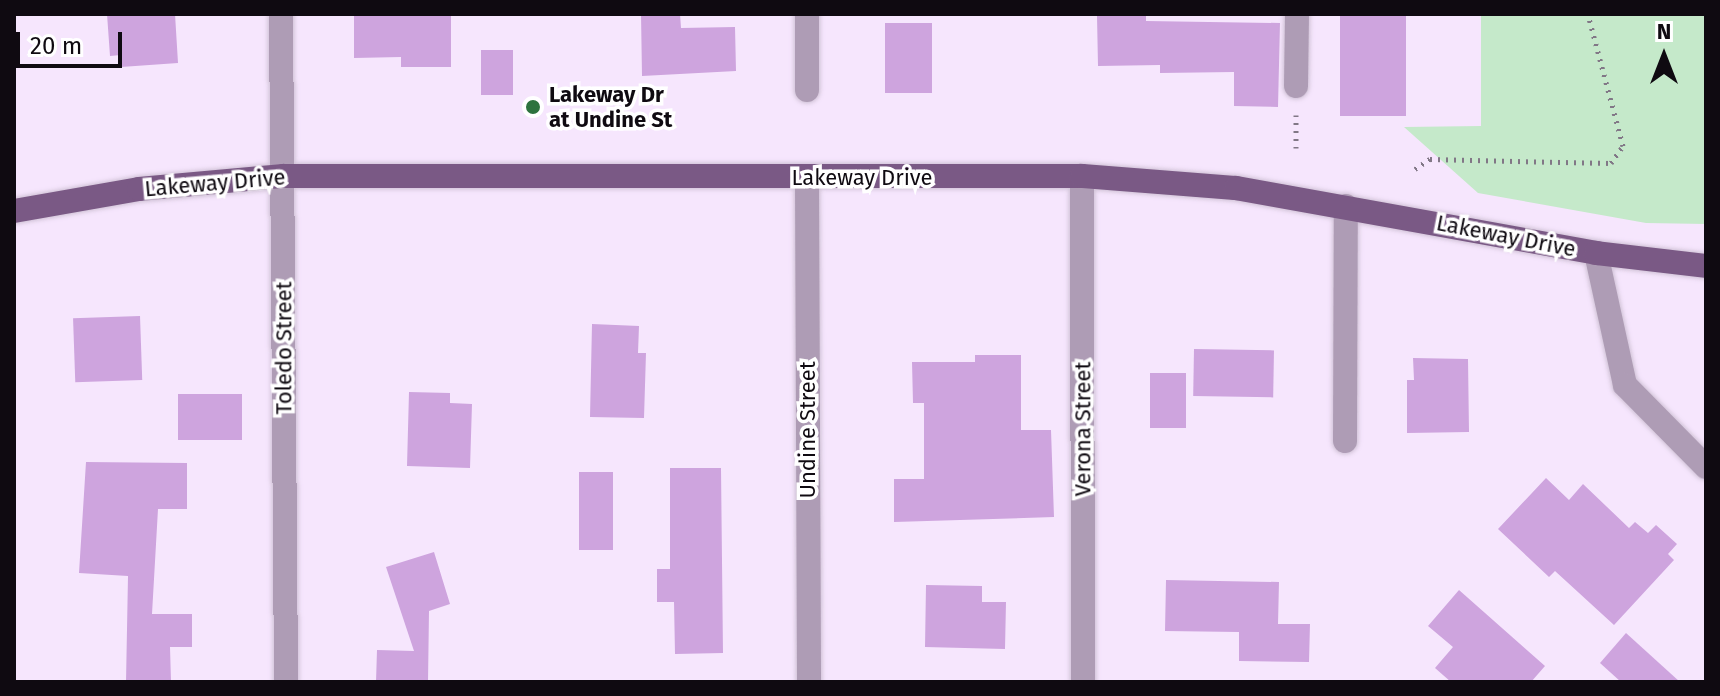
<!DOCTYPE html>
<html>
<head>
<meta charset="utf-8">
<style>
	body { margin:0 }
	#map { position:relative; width:1720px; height:696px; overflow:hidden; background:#f6e6fd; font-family:"Fira Sans",sans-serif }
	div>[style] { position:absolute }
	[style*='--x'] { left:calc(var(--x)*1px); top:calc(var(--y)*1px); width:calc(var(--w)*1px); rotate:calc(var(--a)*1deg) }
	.green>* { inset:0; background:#c5e9ca }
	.building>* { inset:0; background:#cea4de; transform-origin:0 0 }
	.path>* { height:5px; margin-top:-2.5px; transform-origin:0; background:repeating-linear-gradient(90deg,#817786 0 2px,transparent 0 8px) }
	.roads { filter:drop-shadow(0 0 2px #d1c3d7) drop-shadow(0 0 2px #d1c3d7) }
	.minor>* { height:24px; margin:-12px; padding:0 12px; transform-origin:12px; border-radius:12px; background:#ae9cb5 }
	.major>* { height:24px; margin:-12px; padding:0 12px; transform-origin:12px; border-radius:12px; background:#7a5985 }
	.dots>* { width:22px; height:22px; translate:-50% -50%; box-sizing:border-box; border:4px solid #fff; border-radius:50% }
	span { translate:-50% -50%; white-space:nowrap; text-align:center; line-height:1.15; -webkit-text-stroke:7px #fff; paint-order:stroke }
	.poi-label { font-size:22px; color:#0f0a11; font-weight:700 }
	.left { translate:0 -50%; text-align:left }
	.street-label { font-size:22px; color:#0f0a11 }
	.frame { position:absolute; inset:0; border:16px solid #0f0a11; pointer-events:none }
	.north { position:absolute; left:1624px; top:16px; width:80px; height:80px; -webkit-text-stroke:6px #fff; paint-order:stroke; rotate:0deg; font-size:22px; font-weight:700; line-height:32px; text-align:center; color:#0f0a11 }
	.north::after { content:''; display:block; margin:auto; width:28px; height:36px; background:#0f0a11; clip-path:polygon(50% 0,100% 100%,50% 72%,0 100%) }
	.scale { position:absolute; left:16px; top:32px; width:106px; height:36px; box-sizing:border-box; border:4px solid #0f0a11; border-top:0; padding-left:10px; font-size:24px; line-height:28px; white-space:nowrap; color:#0f0a11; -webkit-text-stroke:6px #fff; paint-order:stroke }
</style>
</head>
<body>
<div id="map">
	<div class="green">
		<i style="clip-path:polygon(1481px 14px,1706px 14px,1706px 224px,1646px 223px,1478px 193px,1404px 127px,1481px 126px)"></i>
	</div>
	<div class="building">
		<i style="clip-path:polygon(107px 14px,175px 14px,178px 63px,121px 67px,121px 55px,110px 56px)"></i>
		<i style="clip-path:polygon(354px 14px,451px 14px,451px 67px,401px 67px,401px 57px,354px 58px)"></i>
		<i style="clip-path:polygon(641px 14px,680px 14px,681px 28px,735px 27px,736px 71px,642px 76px)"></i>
		<i style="left:1340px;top:14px;width:66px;height:102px"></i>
		<i style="clip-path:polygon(1146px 15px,1146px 21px,1280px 23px,1278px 107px,1234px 106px,1234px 72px,1160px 73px,1160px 65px,1098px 66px,1097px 16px)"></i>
		<i style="left:885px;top:23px;width:47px;height:70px"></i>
		<i style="left:481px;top:50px;width:32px;height:45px"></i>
		<i style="left:140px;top:316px;width:64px;height:67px;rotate:88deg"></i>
		<i style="clip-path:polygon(592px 324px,639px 326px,638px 353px,646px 353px,644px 418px,590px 417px)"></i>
		<i style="left:1194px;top:349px;width:80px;height:47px;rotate:1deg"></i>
		<i style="clip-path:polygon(975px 355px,1021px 355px,1021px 430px,1051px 430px,1054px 517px,894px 522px,894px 479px,924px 479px,924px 403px,913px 403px,912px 362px,975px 362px)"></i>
		<i style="clip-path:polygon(1413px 358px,1468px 359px,1469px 432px,1407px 433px,1407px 380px,1414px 380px)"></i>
		<i style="left:1150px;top:373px;width:36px;height:55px"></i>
		<i style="clip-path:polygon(409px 392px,450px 393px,450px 403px,472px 404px,470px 468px,407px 466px)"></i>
		<i style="left:242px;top:394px;width:46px;height:64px;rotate:90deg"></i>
		<i style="clip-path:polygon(86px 462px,187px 463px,187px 509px,158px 509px,152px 614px,192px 614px,192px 647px,170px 647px,171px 682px,126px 682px,128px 576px,79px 573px)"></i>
		<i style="clip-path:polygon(670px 468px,721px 468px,723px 653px,675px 654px,674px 602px,657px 602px,657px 569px,670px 569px)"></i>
		<i style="left:579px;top:472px;width:34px;height:78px"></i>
		<i style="clip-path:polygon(1546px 478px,1569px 500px,1583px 484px,1629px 528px,1635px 522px,1648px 533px,1656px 525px,1677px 544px,1668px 554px,1674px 560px,1614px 625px,1555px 571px,1549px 577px,1498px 529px)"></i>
		<i style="clip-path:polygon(434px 552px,450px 604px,429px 611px,428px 682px,376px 682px,377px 650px,414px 651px,386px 567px)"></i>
		<i style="clip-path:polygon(1166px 580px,1279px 582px,1278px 624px,1310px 624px,1309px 662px,1239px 661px,1239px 632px,1165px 631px)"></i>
		<i style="clip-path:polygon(926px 585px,982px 586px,982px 602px,1006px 602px,1005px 649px,925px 647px)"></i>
		<i style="clip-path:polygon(1459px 590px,1545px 666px,1531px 682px,1451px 682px,1435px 668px,1453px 647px,1428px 626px)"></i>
		<i style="clip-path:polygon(1626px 633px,1680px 682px,1621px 682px,1600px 663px)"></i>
	</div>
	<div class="path">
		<i style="--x:1296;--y:115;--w:33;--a:90"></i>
		<i style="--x:1415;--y:169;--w:18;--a:-34"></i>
		<i style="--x:1430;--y:159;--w:181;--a:1.3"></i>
		<i style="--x:1611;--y:163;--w:21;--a:-55"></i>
		<i style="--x:1623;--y:146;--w:137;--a:-104.9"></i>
	</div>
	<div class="roads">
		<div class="minor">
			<i style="--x:281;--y:14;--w:668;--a:89.57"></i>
			<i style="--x:1296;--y:86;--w:72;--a:-89.2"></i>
			<i style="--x:807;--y:90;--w:76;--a:-90"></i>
			<i style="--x:1082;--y:176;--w:506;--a:89.89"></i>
			<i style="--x:807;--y:178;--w:504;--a:89.77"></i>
			<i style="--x:1596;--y:253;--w:135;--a:77.6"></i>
			<i style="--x:1625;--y:385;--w:115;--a:45.4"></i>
			<i style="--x:1345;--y:441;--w:235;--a:-89.8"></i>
		</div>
		<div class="major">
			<i style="--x:14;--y:211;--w:127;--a:-10"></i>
			<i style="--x:139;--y:189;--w:145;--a:-5.2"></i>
			<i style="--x:283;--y:176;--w:799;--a:0"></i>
			<i style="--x:1082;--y:176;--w:154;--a:4.5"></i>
			<i style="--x:1236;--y:188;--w:366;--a:10.2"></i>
			<i style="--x:1596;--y:253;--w:111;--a:6.7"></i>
		</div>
	</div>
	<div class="dots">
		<i style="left:533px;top:107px;background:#2d723e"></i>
	</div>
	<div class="poi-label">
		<span class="left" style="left:549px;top:107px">Lakeway Dr<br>at Undine St</span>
	</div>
	<div class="street-label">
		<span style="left:862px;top:178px">Lakeway Drive</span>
		<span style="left:215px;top:183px;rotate:-5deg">Lakeway Drive</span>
		<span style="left:1506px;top:236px;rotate:11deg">Lakeway Drive</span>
		<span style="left:284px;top:348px;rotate:-90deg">Toledo Street</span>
		<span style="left:1083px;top:429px;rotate:-90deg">Verona Street</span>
		<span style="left:808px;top:430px;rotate:-90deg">Undine Street</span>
	</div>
	<div class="frame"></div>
	<div class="north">N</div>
	<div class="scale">20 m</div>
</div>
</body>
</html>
